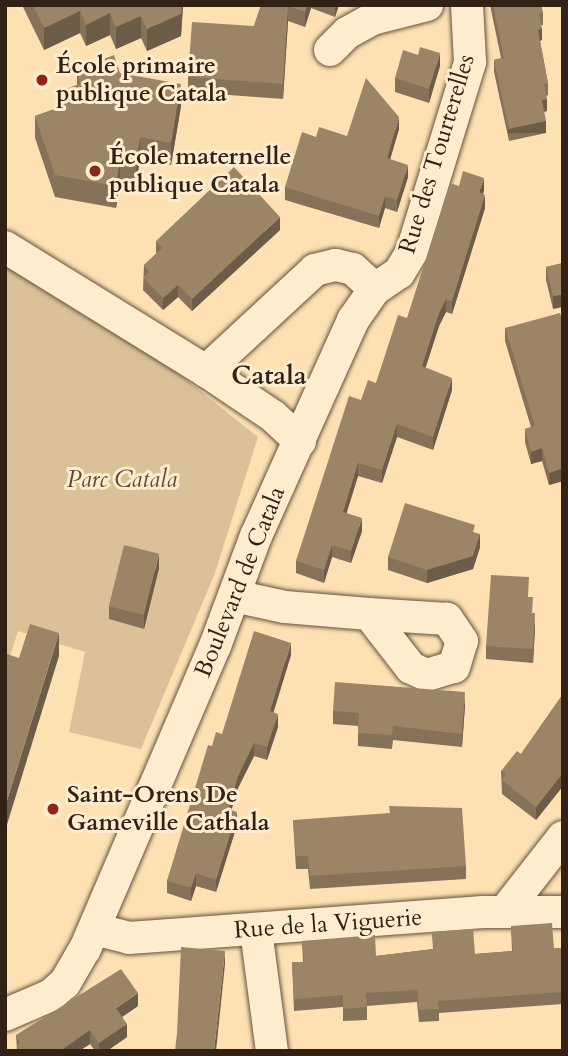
<!DOCTYPE html>
<html>
<head>
<meta charset="utf-8">
<style>
	body { margin:0 }
	#map { position:relative; width:568px; height:1056px; overflow:hidden; background:#fee1b3; font-family:Cardo,serif }
	div>[style] { position:absolute }
	[style*='--x'] { left:calc(var(--x)*1px); top:calc(var(--y)*1px); width:calc(var(--w)*1px); rotate:calc(var(--a)*1deg) }
	.green>* { inset:0; background:#dbc198 }
	.roads { filter:drop-shadow(0 0 2px #64523c) drop-shadow(0 0 2px #64523c) }
	.minor>* { height:32px; margin:-16px; padding:0 16px; transform-origin:16px; border-radius:16px; background:#feecce }
	.wall>* { inset:0; background:#867259 }
	.shaded-wall>* { inset:0; background:#6d5d48; transform-origin:0 0 }
	.building>* { inset:0; background:#9c8567; transform-origin:0 0 }
	.dots>* { width:19px; height:19px; translate:-50% -50%; box-sizing:border-box; border:4px solid #feecce; border-radius:50% }
	span { translate:-50% -50%; white-space:nowrap; text-align:center; line-height:1.15; -webkit-text-stroke:6px #feecce; paint-order:stroke }
	.poi-label { font-size:24px; color:#312215; font-weight:700 }
	.left { translate:0 -50%; text-align:left }
	.street-label { font-size:24px; color:#312215 }
	.park-label { font-size:24px; color:#5c4a36; font-style:italic }
	.neighbourhood-label { font-size:26px; color:#312215; font-weight:700 }
	.frame { position:absolute; inset:0; border:7px solid #312215; pointer-events:none }
</style>
</head>
<body>
<div id="map">
	<div class="green">
		<i style="clip-path:polygon(5px 261px,153px 353px,258px 437px,215px 573px,141px 749px,69px 732px,85px 652px,18px 631px,5px 672px)"></i>
	</div>
	<div class="roads">
		<div class="minor">
			<i style="--x:330;--y:50;--w:24;--a:-45"></i>
			<i style="--x:347;--y:33;--w:29;--a:-29"></i>
			<i style="--x:372;--y:19;--w:57;--a:-14.3"></i>
			<i style="--x:5;--y:247;--w:236;--a:31.7"></i>
			<i style="--x:206;--y:371;--w:81;--a:33.9"></i>
			<i style="--x:273;--y:416;--w:37;--a:43"></i>
			<i style="--x:375;--y:289;--w:29;--a:-34"></i>
			<i style="--x:399;--y:273;--w:26;--a:-59"></i>
			<i style="--x:412;--y:251;--w:198;--a:-72.9"></i>
			<i style="--x:470;--y:62;--w:57;--a:-93"></i>
			<i style="--x:234;--y:596;--w:52;--a:12.2"></i>
			<i style="--x:285;--y:607;--w:84;--a:4.8"></i>
			<i style="--x:369;--y:614;--w:68;--a:52.1"></i>
			<i style="--x:411;--y:668;--w:17;--a:24"></i>
			<i style="--x:427;--y:675;--w:28;--a:-17"></i>
			<i style="--x:454;--y:667;--w:27;--a:-73"></i>
			<i style="--x:462;--y:641;--w:27;--a:-124"></i>
			<i style="--x:447;--y:619;--w:78;--a:-176.3"></i>
			<i style="--x:505;--y:911;--w:94;--a:-51.9"></i>
			<i style="--x:94;--y:929;--w:36;--a:14"></i>
			<i style="--x:129;--y:938;--w:355;--a:-4.2"></i>
			<i style="--x:483;--y:912;--w:80;--a:0"></i>
			<i style="--x:256;--y:930;--w:122;--a:82.5"></i>
			<i style="--x:5;--y:1015;--w:50;--a:-23.5"></i>
			<i style="--x:51;--y:995;--w:18;--a:-41"></i>
			<i style="--x:65;--y:983;--w:39;--a:-60"></i>
			<i style="--x:85;--y:949;--w:330;--a:-66.8"></i>
			<i style="--x:215;--y:646;--w:117;--a:-69.6"></i>
			<i style="--x:256;--y:536;--w:237;--a:-65.8"></i>
			<i style="--x:353;--y:320;--w:38;--a:-55"></i>
			<i style="--x:375;--y:289;--w:30;--a:-138"></i>
			<i style="--x:353;--y:269;--w:18;--a:-167"></i>
			<i style="--x:335;--y:265;--w:21;--a:166"></i>
			<i style="--x:315;--y:270;--w:149;--a:137.2"></i>
		</div>
	</div>
	<div class="wall">
		<i style="clip-path:polygon(22px 5px,183px 5px,181px 36px,147px 51px,141px 38px,116px 49px,110px 35px,86px 46px,80px 33px,44px 50px)"></i>
		<i style="clip-path:polygon(261px 5px,339px 5px,335px 17px,311px 8px,305px 27px,288px 21px,283px 99px,188px 92px,188px 77px,254px 26px)"></i>
		<i style="clip-path:polygon(490px 5px,541px 5px,543px 13px,543px 25px,541px 25px,542px 40px,540px 41px,548px 83px,548px 95px,546px 96px,547px 111px,544px 112px,546px 133px,509px 141px,494px 72px,494px 60px,501px 58px)"></i>
		<i style="clip-path:polygon(440px 66px,429px 103px,395px 92px,395px 78px)"></i>
		<i style="clip-path:polygon(77px 69px,120px 73px,181px 106px,171px 165px,140px 159px,136px 185px,120px 182px,116px 208px,55px 197px,35px 138px,35px 116px,55px 109px,55px 93px,77px 85px)"></i>
		<i style="clip-path:polygon(399px 129px,390px 159px,408px 177px,397px 212px,385px 208px,379px 228px,285px 200px,285px 187px,347px 136px)"></i>
		<i style="clip-path:polygon(484px 191px,483px 194px,485px 208px,452px 314px,446px 312px,439px 326px,425px 368px,452px 390px,433px 450px,397px 437px,382px 483px,358px 476px,346px 513px,362px 531px,351px 563px,332px 557px,324px 583px,296px 573px,296px 561px,361px 400px,376px 383px,407px 318px)"></i>
		<i style="clip-path:polygon(280px 230px,192px 311px,178px 297px,163px 310px,143px 290px,144px 265px,156px 254px,156px 241px)"></i>
		<i style="clip-path:polygon(563px 263px,553px 309px,546px 280px,546px 267px)"></i>
		<i style="clip-path:polygon(563px 322px,563px 481px,549px 485px,542px 461px,531px 464px,525px 442px,525px 429px,531px 427px,505px 341px,505px 328px)"></i>
		<i style="clip-path:polygon(475px 533px,480px 547px,473px 569px,427px 583px,388px 570px,388px 557px)"></i>
		<i style="clip-path:polygon(159px 568px,144px 629px,109px 619px,109px 606px)"></i>
		<i style="clip-path:polygon(529px 597px,535px 627px,533px 663px,486px 659px,486px 646px)"></i>
		<i style="clip-path:polygon(291px 655px,273px 712px,278px 727px,267px 760px,254px 756px,238px 788px,231px 810px,237px 825px,216px 892px,196px 886px,191px 901px,167px 893px,167px 881px,212px 746px)"></i>
		<i style="clip-path:polygon(563px 694px,563px 786px,536px 820px,502px 794px,501px 771px,521px 754px)"></i>
		<i style="clip-path:polygon(465px 705px,462px 747px,393px 740px,392px 749px,358px 746px,358px 726px,333px 724px,333px 711px)"></i>
		<i style="clip-path:polygon(293px 820px,466px 866px,466px 879px,310px 889px,308px 869px,296px 869px)"></i>
		<i style="clip-path:polygon(511px 926px,554px 948px,563px 948px,563px 1004px,439px 1013px,439px 1021px,419px 1022px,417px 1002px,367px 1006px,367px 1020px,343px 1021px,343px 1007px,294px 1011px,292px 962px,303px 962px,302px 941px,376px 956px,433px 949px,432px 932px,475px 954px,512px 951px)"></i>
		<i style="clip-path:polygon(138px 1006px,122px 1017px,127px 1037px,107px 1051px,95px 1051px,90px 1044px,79px 1051px,17px 1051px,16px 1035px)"></i>
	</div>
	<div class="shaded-wall">
		<i style="clip-path:polygon(182px 5px,183px 5px,181px 36px,147px 51px,147px 29px)"></i>
		<i style="clip-path:polygon(307px 5px,311px 5px,311px 8px,305px 27px,305px 12px)"></i>
		<i style="clip-path:polygon(335px 5px,339px 5px,335px 17px)"></i>
		<i style="clip-path:polygon(288px 6px,288px 21px,283px 99px,283px 84px)"></i>
		<i style="clip-path:polygon(80px 11px,80px 33px,44px 50px,44px 28px)"></i>
		<i style="clip-path:polygon(110px 13px,110px 35px,86px 46px,86px 25px)"></i>
		<i style="clip-path:polygon(141px 16px,141px 38px,116px 49px,116px 27px)"></i>
		<i style="clip-path:polygon(542px 28px,542px 40px,538px 41px,538px 30px)"></i>
		<i style="clip-path:polygon(440px 53px,440px 66px,429px 103px,429px 89px)"></i>
		<i style="clip-path:polygon(181px 84px,181px 106px,171px 165px,171px 143px)"></i>
		<i style="clip-path:polygon(547px 99px,547px 111px,542px 112px,542px 100px)"></i>
		<i style="clip-path:polygon(399px 117px,399px 129px,387px 170px,387px 158px)"></i>
		<i style="left:546px;top:121px;width:12px;height:38px;rotate:90deg"></i>
		<i style="clip-path:polygon(140px 137px,140px 159px,136px 185px,136px 163px)"></i>
		<i style="clip-path:polygon(120px 160px,120px 182px,116px 208px,116px 186px)"></i>
		<i style="clip-path:polygon(408px 165px,408px 177px,397px 212px,397px 200px)"></i>
		<i style="clip-path:polygon(484px 178px,484px 191px,479px 205px,479px 192px)"></i>
		<i style="clip-path:polygon(485px 195px,485px 208px,452px 314px,452px 301px)"></i>
		<i style="clip-path:polygon(385px 196px,385px 208px,379px 228px,379px 216px)"></i>
		<i style="clip-path:polygon(280px 217px,280px 230px,192px 311px,192px 299px)"></i>
		<i style="clip-path:polygon(178px 285px,178px 297px,163px 310px,163px 298px)"></i>
		<i style="clip-path:polygon(563px 294px,563px 307px,553px 309px,553px 296px)"></i>
		<i style="clip-path:polygon(446px 299px,446px 312px,439px 326px,422px 379px,422px 366px,439px 313px)"></i>
		<i style="clip-path:polygon(452px 378px,452px 390px,433px 450px,433px 437px)"></i>
		<i style="clip-path:polygon(397px 424px,397px 437px,382px 483px,382px 470px)"></i>
		<i style="clip-path:polygon(542px 448px,542px 461px,531px 464px,531px 452px)"></i>
		<i style="clip-path:polygon(358px 463px,358px 476px,343px 525px,343px 512px)"></i>
		<i style="clip-path:polygon(563px 468px,563px 481px,549px 485px,549px 473px)"></i>
		<i style="clip-path:polygon(362px 518px,362px 531px,351px 563px,351px 551px)"></i>
		<i style="clip-path:polygon(480px 534px,480px 547px,473px 569px,427px 583px,427px 570px)"></i>
		<i style="clip-path:polygon(332px 545px,332px 557px,324px 583px,324px 570px)"></i>
		<i style="clip-path:polygon(159px 554px,159px 568px,144px 629px,144px 615px)"></i>
		<i style="clip-path:polygon(535px 613px,535px 627px,533px 663px,533px 649px)"></i>
		<i style="clip-path:polygon(59px 633px,59px 656px,5px 831px,5px 807px)"></i>
		<i style="clip-path:polygon(291px 643px,291px 655px,270px 724px,270px 711px)"></i>
		<i style="clip-path:polygon(465px 692px,465px 705px,462px 747px,462px 734px)"></i>
		<i style="clip-path:polygon(278px 714px,278px 727px,267px 760px,267px 747px)"></i>
		<i style="clip-path:polygon(254px 743px,254px 756px,238px 788px,228px 822px,228px 809px,238px 776px)"></i>
		<i style="clip-path:polygon(563px 773px,563px 786px,536px 820px,536px 807px)"></i>
		<i style="clip-path:polygon(237px 812px,237px 825px,216px 892px,216px 880px)"></i>
		<i style="clip-path:polygon(196px 873px,196px 886px,191px 901px,191px 888px)"></i>
		<i style="clip-path:polygon(225px 951px,225px 964px,216px 1051px,214px 1051px)"></i>
		<i style="clip-path:polygon(138px 993px,138px 1006px,116px 1021px,116px 1008px)"></i>
		<i style="clip-path:polygon(127px 1024px,127px 1037px,107px 1051px,99px 1051px,99px 1043px)"></i>
		<i style="clip-path:polygon(90px 1030px,90px 1044px,79px 1051px,60px 1051px)"></i>
	</div>
	<div class="building">
		<i style="clip-path:polygon(33px 5px,182px 5px,181px 14px,147px 29px,141px 16px,116px 27px,110px 13px,86px 25px,80px 11px,44px 28px)"></i>
		<i style="clip-path:polygon(261px 5px,307px 5px,305px 12px,288px 6px,283px 84px,188px 77px,192px 22px,254px 26px)"></i>
		<i style="clip-path:polygon(493px 5px,541px 5px,543px 13px,539px 14px,542px 28px,538px 30px,548px 83px,544px 84px,547px 99px,542px 100px,546px 121px,509px 129px,494px 60px,504px 58px)"></i>
		<i style="clip-path:polygon(420px 47px,440px 53px,429px 89px,395px 78px,403px 50px,418px 55px)"></i>
		<i style="clip-path:polygon(114px 55px,120px 73px,181px 84px,171px 143px,140px 137px,136px 163px,120px 160px,116px 186px,55px 175px,35px 116px,60px 107px,55px 93px,80px 84px,77px 69px)"></i>
		<i style="clip-path:polygon(366px 78px,399px 117px,387px 158px,408px 165px,397px 200px,385px 196px,379px 216px,285px 187px,302px 132px,316px 137px,319px 127px,347px 136px)"></i>
		<i style="clip-path:polygon(234px 167px,280px 217px,192px 299px,178px 285px,163px 298px,143px 277px,149px 272px,144px 265px,162px 248px,156px 241px)"></i>
		<i style="clip-path:polygon(463px 171px,484px 178px,479px 192px,485px 195px,452px 301px,446px 299px,439px 313px,422px 366px,452px 378px,433px 437px,397px 424px,382px 470px,358px 463px,343px 512px,362px 518px,351px 551px,332px 545px,324px 570px,296px 561px,349px 396px,361px 400px,368px 380px,376px 383px,398px 315px,407px 318px,450px 183px,459px 186px)"></i>
		<i style="clip-path:polygon(563px 263px,563px 294px,553px 296px,546px 267px)"></i>
		<i style="clip-path:polygon(560px 313px,563px 322px,563px 468px,549px 473px,542px 448px,531px 452px,525px 429px,535px 426px,505px 328px)"></i>
		<i style="clip-path:polygon(405px 503px,475px 525px,473px 532px,480px 534px,473px 556px,427px 570px,388px 557px)"></i>
		<i style="left:124px;top:545px;width:36px;height:63px;rotate:14deg"></i>
		<i style="clip-path:polygon(491px 575px,529px 577px,528px 597px,533px 597px,532px 613px,535px 613px,533px 649px,486px 646px)"></i>
		<i style="clip-path:polygon(30px 624px,59px 633px,5px 807px,5px 659px,7px 654px,19px 658px)"></i>
		<i style="clip-path:polygon(254px 631px,291px 643px,270px 711px,278px 714px,267px 747px,254px 743px,238px 776px,228px 809px,237px 812px,216px 880px,196px 873px,191px 888px,167px 881px,208px 745px,212px 746px,216px 732px,222px 734px)"></i>
		<i style="clip-path:polygon(335px 682px,465px 692px,462px 734px,393px 726px,392px 735px,358px 733px,359px 713px,333px 711px)"></i>
		<i style="clip-path:polygon(563px 694px,563px 773px,536px 807px,502px 780px,506px 774px,501px 771px,517px 751px,521px 754px)"></i>
		<i style="clip-path:polygon(389px 806px,462px 808px,466px 866px,310px 876px,308px 856px,296px 856px,293px 820px,390px 813px)"></i>
		<i style="clip-path:polygon(552px 923px,554px 948px,563px 948px,563px 992px,438px 1001px,439px 1009px,419px 1010px,417px 990px,366px 993px,367px 1007px,343px 1009px,343px 995px,294px 999px,292px 962px,304px 962px,302px 941px,375px 935px,376px 956px,434px 949px,432px 932px,473px 929px,475px 954px,513px 951px,511px 926px)"></i>
		<i style="clip-path:polygon(181px 947px,225px 951px,214px 1051px,175px 1051px,177px 1033px)"></i>
		<i style="clip-path:polygon(121px 969px,138px 993px,116px 1008px,127px 1024px,99px 1043px,90px 1030px,60px 1051px,20px 1051px,17px 1046px,20px 1043px,16px 1035px)"></i>
	</div>
	<div class="dots">
		<i style="left:42px;top:80px;background:#8f2418"></i>
		<i style="left:95px;top:171px;background:#8f2418"></i>
		<i style="left:53px;top:809px;background:#8f2418"></i>
	</div>
	<div class="poi-label">
		<span class="left" style="left:56px;top:80px">École primaire<br>publique Catala</span>
		<span class="left" style="left:109px;top:171px">École maternelle<br>publique Catala</span>
		<span class="left" style="left:67px;top:809px">Saint-Orens De<br>Gameville Cathala</span>
	</div>
	<div class="street-label">
		<span style="left:437px;top:154px;rotate:-73deg">Rue des Tourterelles</span>
		<span style="left:240px;top:582px;rotate:-68deg">Boulevard de Catala</span>
		<span style="left:328px;top:924px;rotate:-4deg">Rue de la Viguerie</span>
	</div>
	<div class="park-label">
		<span style="left:122px;top:480px">Parc Catala</span>
	</div>
	<div class="neighbourhood-label">
		<span style="left:269px;top:376px">Catala</span>
	</div>
	<div class="frame"></div>
</div>
</body>
</html>
